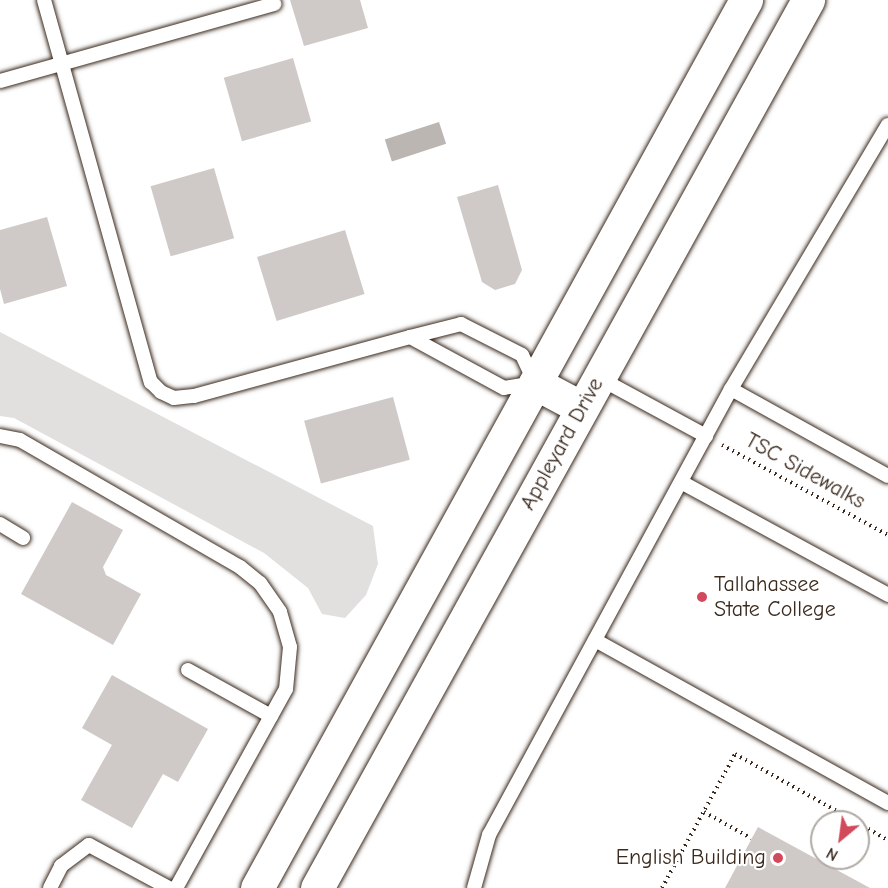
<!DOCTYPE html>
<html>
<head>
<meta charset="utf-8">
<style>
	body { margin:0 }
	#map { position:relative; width:888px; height:888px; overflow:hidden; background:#fff; font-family:"Comic Neue",sans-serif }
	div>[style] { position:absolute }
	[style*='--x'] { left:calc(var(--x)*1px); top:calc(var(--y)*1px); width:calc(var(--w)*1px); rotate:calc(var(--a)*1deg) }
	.green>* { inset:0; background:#e2e0de }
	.water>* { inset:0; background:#bcb6b3; transform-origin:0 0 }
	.building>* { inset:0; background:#cfcac7; transform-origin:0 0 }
	.path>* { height:4px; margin-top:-2px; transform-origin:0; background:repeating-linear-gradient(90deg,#3b2a1e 0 1.5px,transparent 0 6px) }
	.roads { filter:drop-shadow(0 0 2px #3b2a1e) drop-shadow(0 0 2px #3b2a1e) }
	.service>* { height:14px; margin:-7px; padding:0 7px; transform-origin:7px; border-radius:7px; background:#fff }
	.tertiary>* { height:33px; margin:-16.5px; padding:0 16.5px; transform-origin:16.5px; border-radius:16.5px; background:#fff }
	.secondary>* { height:33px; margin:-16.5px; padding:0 16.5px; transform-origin:16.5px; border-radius:16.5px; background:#fff }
	.dots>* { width:16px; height:16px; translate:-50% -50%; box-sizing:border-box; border:3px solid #fff; border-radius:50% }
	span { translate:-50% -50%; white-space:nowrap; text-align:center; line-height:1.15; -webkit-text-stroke:4.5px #fff; paint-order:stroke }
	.street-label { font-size:22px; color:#3b2a1e }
	.poi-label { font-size:22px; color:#3b2a1e }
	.left { translate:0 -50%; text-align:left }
	.right { translate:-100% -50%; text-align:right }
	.north { position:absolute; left:810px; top:810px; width:60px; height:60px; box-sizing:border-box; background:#fff; border:2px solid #b1aaa5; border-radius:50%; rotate:209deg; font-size:16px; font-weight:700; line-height:24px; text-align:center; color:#3b2a1e }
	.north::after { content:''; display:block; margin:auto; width:21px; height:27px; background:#d1495b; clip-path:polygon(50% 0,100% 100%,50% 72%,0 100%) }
</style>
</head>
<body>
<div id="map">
	<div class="green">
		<i style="clip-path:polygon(0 332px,373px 526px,378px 564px,366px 595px,345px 618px,322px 614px,308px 588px,264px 553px,14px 418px,0 416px)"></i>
	</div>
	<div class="water">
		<i style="left:439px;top:122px;width:23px;height:57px;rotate:72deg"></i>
	</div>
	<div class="building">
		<i style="clip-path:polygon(290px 0,360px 0,368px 28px,304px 46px)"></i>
		<i style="left:293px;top:58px;width:66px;height:72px;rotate:74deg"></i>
		<i style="left:214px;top:168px;width:73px;height:66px;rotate:74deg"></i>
		<i style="clip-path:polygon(498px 185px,522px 270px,515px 284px,495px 290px,482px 282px,457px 197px)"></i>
		<i style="clip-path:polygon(47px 217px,67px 286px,4px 304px,0 289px,0 230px)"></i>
		<i style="left:345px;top:230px;width:67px;height:92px;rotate:73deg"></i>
		<i style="left:393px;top:397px;width:65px;height:92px;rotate:75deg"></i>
		<i style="clip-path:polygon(72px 502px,123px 530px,103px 567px,106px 575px,141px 594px,113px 645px,21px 594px)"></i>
		<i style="clip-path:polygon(112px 675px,208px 729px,178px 782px,163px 774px,132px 828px,81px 800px,112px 745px,82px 728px)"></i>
		<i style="clip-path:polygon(758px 827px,870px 888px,725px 888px)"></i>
	</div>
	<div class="path">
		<i style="--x:722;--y:445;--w:189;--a:28.5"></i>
		<i style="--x:704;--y:812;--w:54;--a:29"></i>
		<i style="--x:858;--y:823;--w:34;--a:30"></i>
		<i style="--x:662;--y:888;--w:153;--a:-61.4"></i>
		<i style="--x:735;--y:754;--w:139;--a:29.3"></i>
	</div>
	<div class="roads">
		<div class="service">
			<i style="--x:44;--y:0;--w:397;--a:74.4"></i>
			<i style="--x:151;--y:382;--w:14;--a:45"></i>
			<i style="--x:161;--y:392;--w:14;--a:25"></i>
			<i style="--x:174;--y:398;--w:20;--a:-6"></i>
			<i style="--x:194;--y:396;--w:224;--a:-15.3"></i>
			<i style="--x:410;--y:337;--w:53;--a:-14.3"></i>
			<i style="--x:461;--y:324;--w:68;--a:26.9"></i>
			<i style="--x:522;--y:355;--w:31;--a:65"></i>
			<i style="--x:535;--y:383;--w:31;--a:171"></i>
			<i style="--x:504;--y:388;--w:107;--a:-151.5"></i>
			<i style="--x:0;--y:81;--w:285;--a:-15.7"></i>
			<i style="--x:599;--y:378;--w:122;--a:28.5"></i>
			<i style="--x:731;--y:389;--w:179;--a:29"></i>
			<i style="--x:0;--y:436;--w:20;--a:11"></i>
			<i style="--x:20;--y:440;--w:254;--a:30"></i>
			<i style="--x:240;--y:567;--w:26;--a:39"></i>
			<i style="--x:260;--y:583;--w:35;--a:55"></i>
			<i style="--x:280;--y:612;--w:36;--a:74"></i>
			<i style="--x:290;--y:647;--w:42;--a:95.4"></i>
			<i style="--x:286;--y:689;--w:227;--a:118.9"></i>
			<i style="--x:681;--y:482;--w:236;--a:28.6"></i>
			<i style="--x:0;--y:524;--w:27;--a:31"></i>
			<i style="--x:595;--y:640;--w:335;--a:29.1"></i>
			<i style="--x:188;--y:670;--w:95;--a:29"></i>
			<i style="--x:50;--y:888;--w:25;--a:-63"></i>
			<i style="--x:61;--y:866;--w:35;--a:-37"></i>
			<i style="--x:89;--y:845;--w:91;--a:28.3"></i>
			<i style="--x:474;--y:888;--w:55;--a:-74.2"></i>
			<i style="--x:489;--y:835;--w:507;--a:-61.52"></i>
			<i style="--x:731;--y:389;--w:307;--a:-59.3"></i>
		</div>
		<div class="tertiary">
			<i style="--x:535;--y:383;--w:53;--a:28"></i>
		</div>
		<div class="secondary">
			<i style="--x:257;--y:888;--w:1014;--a:-61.16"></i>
			<i style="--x:317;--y:888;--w:1015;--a:-61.06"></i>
		</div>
	</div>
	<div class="dots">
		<i style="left:702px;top:597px;background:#d1495b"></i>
		<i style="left:778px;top:858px;background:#d1495b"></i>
	</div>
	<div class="street-label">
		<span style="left:562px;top:444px;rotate:-61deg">Appleyard Drive</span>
		<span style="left:805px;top:471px;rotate:29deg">TSC Sidewalks</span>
	</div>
	<div class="poi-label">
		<span class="left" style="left:714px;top:597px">Tallahassee<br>State College</span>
		<span class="right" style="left:766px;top:858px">English Building</span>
	</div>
	<div class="north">N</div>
</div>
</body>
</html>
